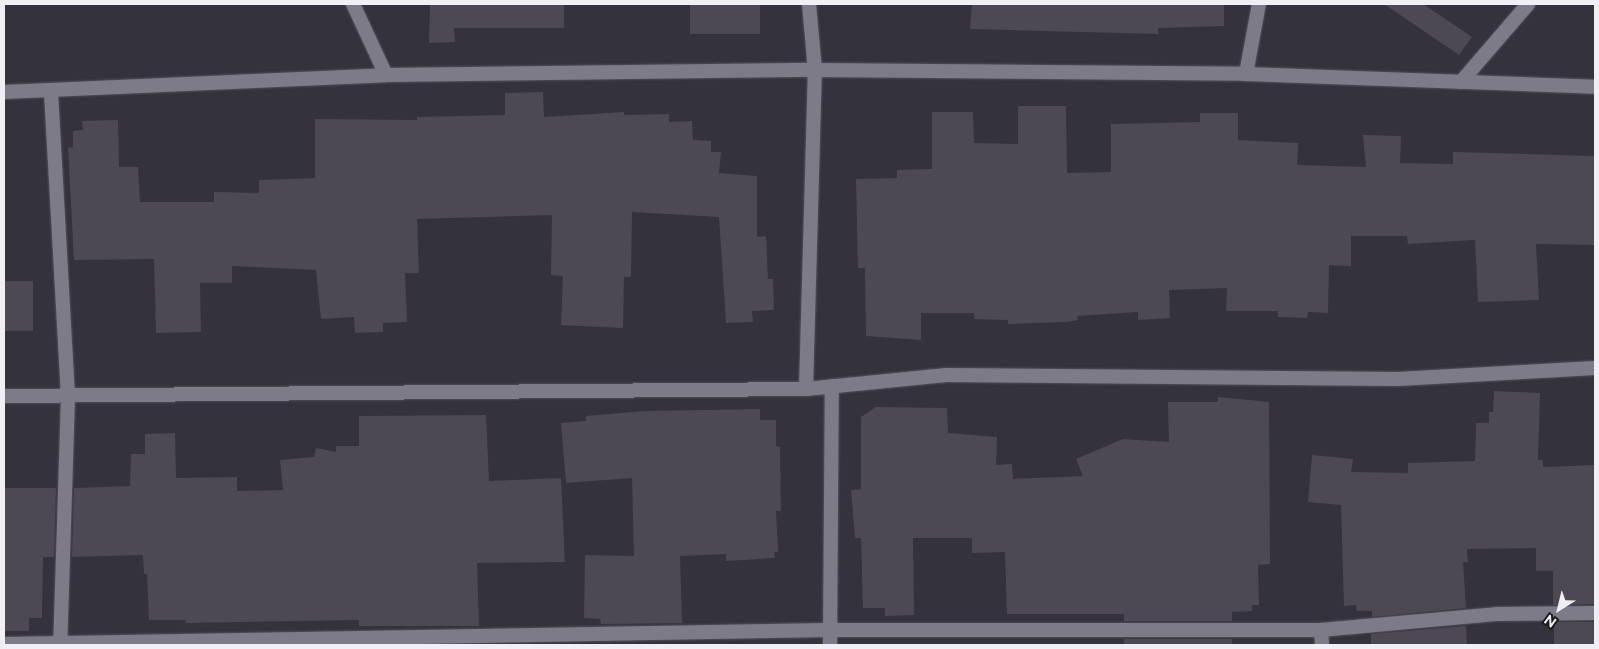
<!DOCTYPE html>
<html>
<head>
<meta charset="utf-8">
<style>
	body { margin:0 }
	#map { position:relative; width:1599px; height:649px; overflow:hidden; background:#33323d; font-family:Raleway,sans-serif }
	div>[style] { position:absolute }
	[style*='--x'] { left:calc(var(--x)*1px); top:calc(var(--y)*1px); width:calc(var(--w)*1px); rotate:calc(var(--a)*1deg) }
	.building>* { inset:0; background:#4c4954; transform-origin:0 0 }
	.roads { filter:drop-shadow(0 0 1px #52515b) drop-shadow(0 0 1px #52515b) }
	.minor>* { height:14px; margin:-7px; padding:0 7px; transform-origin:7px; border-radius:7px; background:#7c7b87 }
	span { translate:-50% -50%; white-space:nowrap; text-align:center; line-height:1.15; -webkit-text-stroke:4px #1b1b20; paint-order:stroke }
	.frame { position:absolute; inset:0; border:5px solid #f0eff6; pointer-events:none }
	.north { position:absolute; left:1534px; top:584px; width:50px; height:50px; -webkit-text-stroke:4px #1b1b20; paint-order:stroke; rotate:216deg; font-size:14px; font-weight:700; line-height:20px; text-align:center; color:#f0eff6 }
	.north::after { content:''; display:block; margin:auto; width:18px; height:22px; background:#f0eff6; clip-path:polygon(50% 0,100% 100%,50% 72%,0 100%) }
</style>
</head>
<body>
<div id="map">
	<div class="building">
		<i style="clip-path:polygon(430px 4px,564px 4px,564px 28px,454px 28px,455px 42px,429px 43px)"></i>
		<i style="left:690px;top:4px;width:70px;height:30px"></i>
		<i style="clip-path:polygon(972px 4px,1224px 4px,1224px 26px,1158px 28px,1158px 34px,970px 29px)"></i>
		<i style="clip-path:polygon(1384px 4px,1423px 4px,1472px 37px,1459px 55px)"></i>
		<i style="clip-path:polygon(543px 92px,544px 117px,624px 112px,624px 115px,669px 114px,669px 122px,692px 121px,693px 140px,711px 141px,711px 152px,721px 152px,719px 173px,757px 176px,757px 237px,766px 236px,768px 279px,773px 279px,774px 310px,752px 311px,753px 322px,726px 323px,719px 217px,632px 212px,631px 277px,624px 277px,623px 328px,561px 325px,563px 276px,551px 275px,552px 215px,417px 219px,419px 273px,405px 273px,407px 322px,383px 323px,383px 332px,355px 333px,354px 317px,321px 319px,316px 270px,232px 266px,232px 283px,200px 283px,201px 332px,156px 333px,154px 259px,74px 260px,68px 147px,73px 148px,73px 131px,83px 130px,82px 121px,118px 120px,119px 167px,138px 167px,140px 202px,214px 202px,214px 192px,259px 193px,259px 180px,315px 178px,315px 119px,417px 120px,417px 117px,505px 115px,505px 93px)"></i>
		<i style="clip-path:polygon(1018px 106px,1066px 106px,1067px 173px,1111px 172px,1111px 124px,1200px 122px,1200px 113px,1238px 113px,1238px 140px,1298px 143px,1297px 165px,1300px 165px,1366px 167px,1363px 135px,1401px 136px,1400px 163px,1453px 164px,1453px 152px,1595px 156px,1595px 245px,1536px 244px,1539px 300px,1478px 302px,1475px 240px,1408px 244px,1407px 236px,1351px 236px,1351px 266px,1329px 265px,1328px 313px,1308px 312px,1307px 318px,1278px 317px,1278px 311px,1226px 311px,1227px 288px,1169px 290px,1170px 318px,1138px 320px,1138px 312px,1077px 316px,1078px 320px,1067px 322px,1008px 324px,1008px 320px,974px 319px,974px 313px,921px 313px,921px 340px,866px 336px,865px 268px,858px 268px,856px 179px,897px 178px,897px 170px,932px 169px,932px 112px,973px 112px,974px 143px,1018px 144px)"></i>
		<i style="left:4px;top:281px;width:29px;height:50px"></i>
		<i style="clip-path:polygon(1494px 391px,1540px 393px,1538px 460px,1543px 460px,1543px 467px,1595px 465px,1595px 604px,1553px 605px,1553px 571px,1536px 571px,1536px 548px,1467px 549px,1468px 562px,1463px 562px,1466px 608px,1372px 617px,1372px 611px,1357px 611px,1356px 605px,1344px 606px,1341px 505px,1308px 502px,1312px 455px,1353px 459px,1351px 472px,1408px 473px,1408px 463px,1475px 461px,1476px 423px,1489px 423px,1489px 412px,1493px 412px)"></i>
		<i style="clip-path:polygon(1218px 397px,1269px 402px,1270px 564px,1258px 565px,1259px 605px,1252px 605px,1252px 611px,1232px 612px,1232px 621px,1124px 621px,1124px 614px,1007px 614px,1005px 552px,972px 553px,972px 538px,913px 538px,914px 615px,885px 616px,885px 608px,863px 608px,861px 538px,855px 538px,851px 490px,861px 489px,861px 417px,876px 407px,947px 408px,948px 433px,997px 437px,996px 465px,1012px 464px,1013px 479px,1083px 476px,1076px 459px,1123px 439px,1169px 442px,1168px 402px,1218px 402px)"></i>
		<i style="clip-path:polygon(760px 409px,760px 420px,776px 420px,776px 446px,780px 447px,781px 511px,776px 511px,778px 552px,774px 552px,775px 558px,726px 561px,726px 554px,680px 556px,682px 623px,601px 624px,600px 619px,584px 618px,585px 555px,634px 556px,632px 478px,566px 483px,561px 423px,586px 421px,586px 416px,644px 411px)"></i>
		<i style="clip-path:polygon(486px 415px,489px 481px,561px 478px,565px 562px,477px 563px,479px 626px,359px 626px,359px 620px,186px 623px,185px 620px,149px 620px,147px 574px,144px 574px,143px 555px,72px 557px,74px 488px,130px 486px,131px 454px,145px 454px,145px 434px,175px 433px,176px 478px,237px 477px,237px 491px,283px 490px,280px 460px,314px 457px,316px 448px,336px 452px,336px 446px,359px 446px,359px 416px)"></i>
		<i style="clip-path:polygon(4px 488px,56px 488px,54px 557px,43px 557px,42px 618px,29px 618px,29px 631px,4px 631px)"></i>
		<i style="left:1554px;top:622px;width:41px;height:23px"></i>
		<i style="clip-path:polygon(1466px 626px,1467px 645px,1371px 645px,1371px 634px)"></i>
		<i style="left:1124px;top:639px;width:108px;height:6px"></i>
	</div>
	<div class="roads">
		<div class="minor">
			<i style="--x:353;--y:4;--w:78;--a:65.1"></i>
			<i style="--x:1246;--y:74;--w:71;--a:-79.5"></i>
			<i style="--x:1461;--y:82;--w:103;--a:-49.3"></i>
			<i style="--x:4;--y:92;--w:382;--a:-2.5"></i>
			<i style="--x:386;--y:75;--w:429;--a:-0.7"></i>
			<i style="--x:815;--y:70;--w:431;--a:0.5"></i>
			<i style="--x:1246;--y:74;--w:349;--a:2.1"></i>
			<i style="--x:51;--y:92;--w:305;--a:86.8"></i>
			<i style="--x:68;--y:397;--w:248;--a:91.8"></i>
			<i style="--x:806;--y:389;--w:319;--a:-88.4"></i>
			<i style="--x:815;--y:70;--w:66;--a:-95.2"></i>
			<i style="--x:4;--y:396;--w:802;--a:-0.5"></i>
			<i style="--x:806;--y:389;--w:141;--a:-5.7"></i>
			<i style="--x:946;--y:375;--w:452;--a:0.5"></i>
			<i style="--x:1398;--y:379;--w:197;--a:-3.2"></i>
			<i style="--x:1321;--y:630;--w:15;--a:86"></i>
			<i style="--x:4;--y:644;--w:824;--a:-0.97"></i>
			<i style="--x:828;--y:630;--w:493;--a:0"></i>
			<i style="--x:1321;--y:630;--w:178;--a:-5.2"></i>
			<i style="--x:1498;--y:614;--w:97;--a:-0.6"></i>
			<i style="--x:830;--y:645;--w:259;--a:-89.6"></i>
		</div>
	</div>
	<div class="frame"></div>
	<div class="north">N</div>
</div>
</body>
</html>
